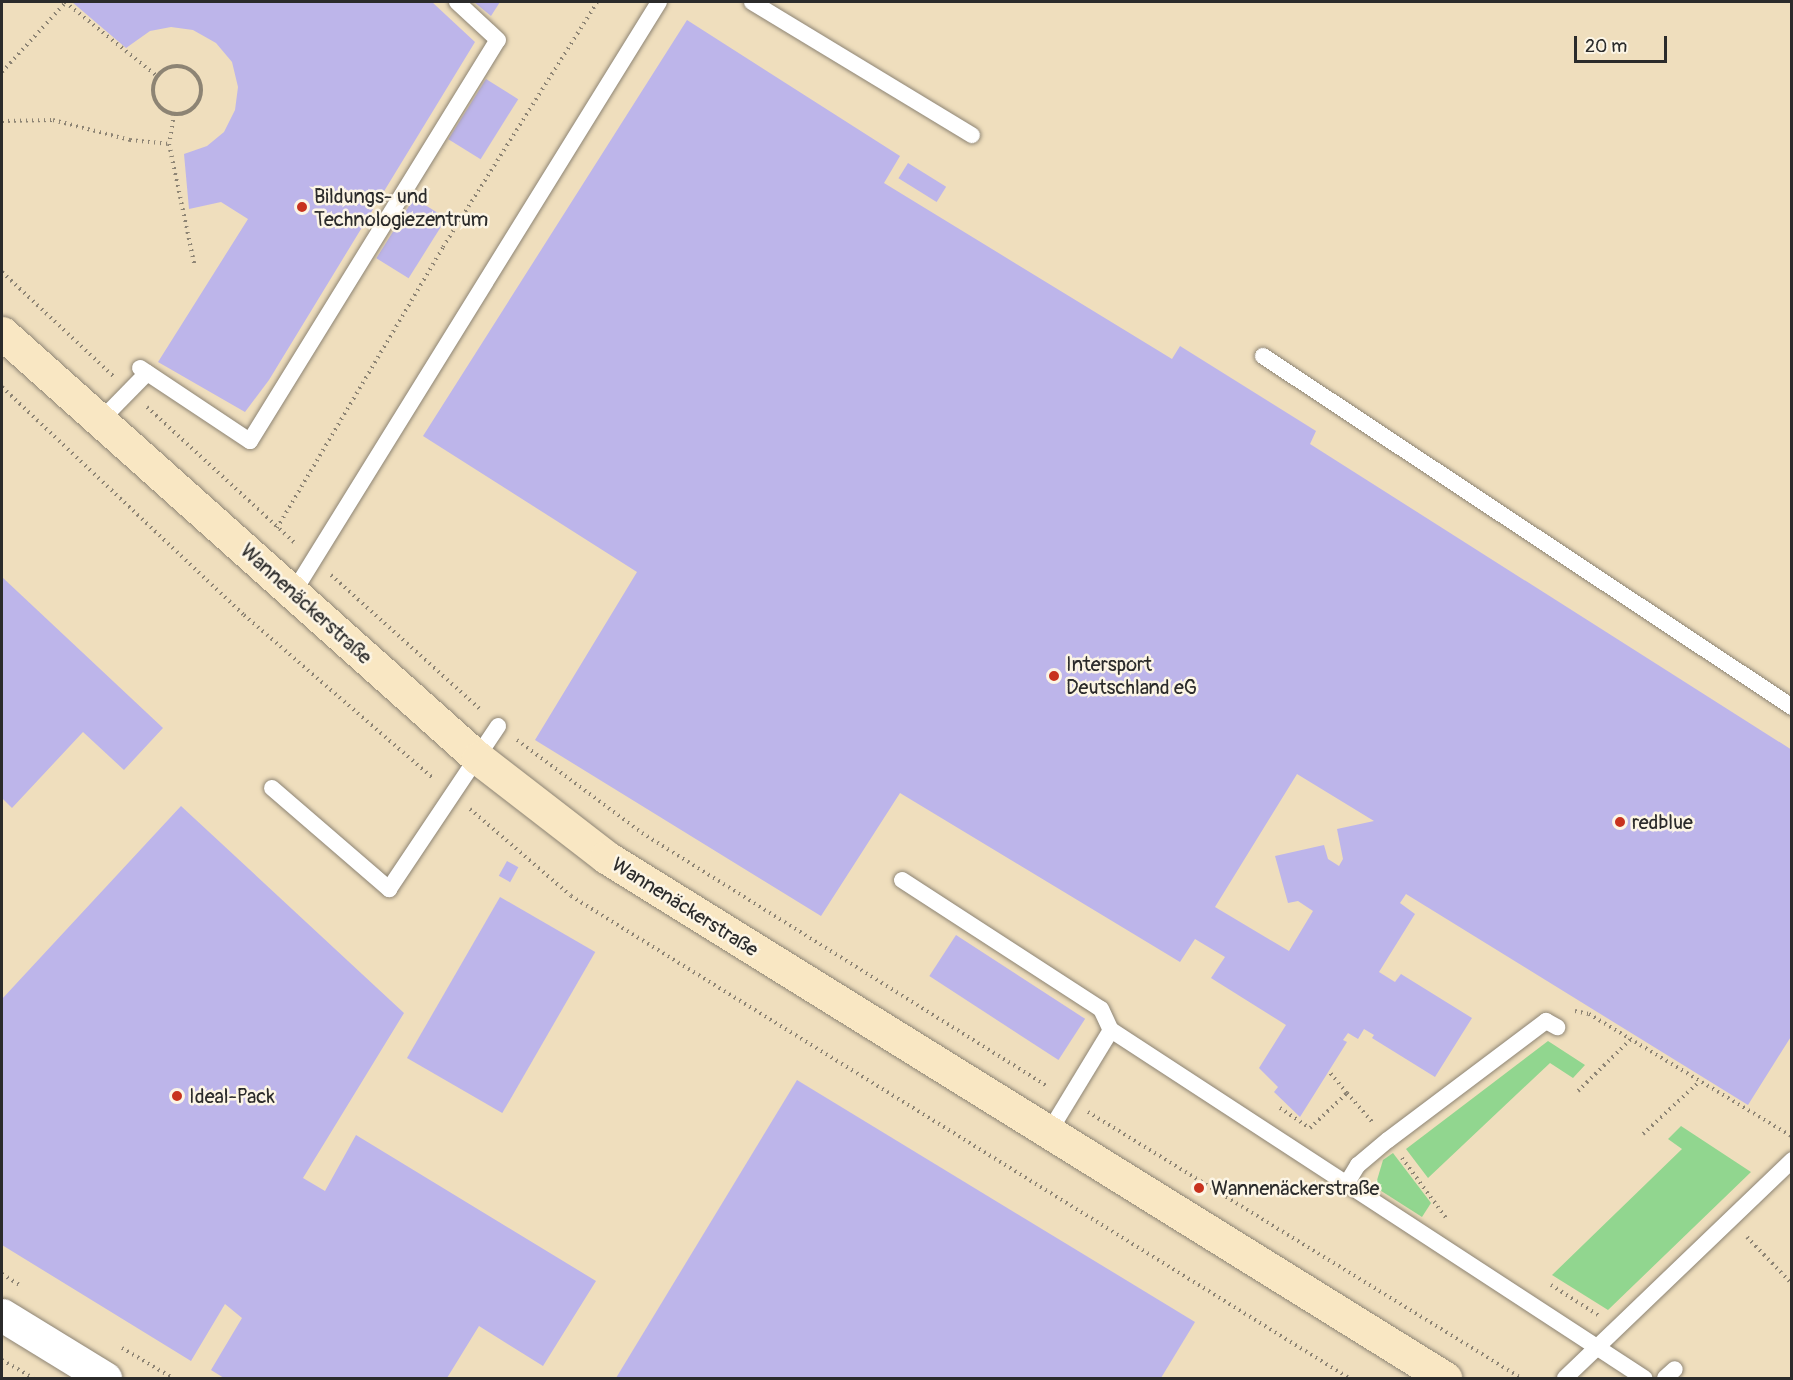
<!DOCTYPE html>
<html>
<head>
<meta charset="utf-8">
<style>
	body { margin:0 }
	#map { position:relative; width:1793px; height:1380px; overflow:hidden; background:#efdebd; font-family:Pangolin,sans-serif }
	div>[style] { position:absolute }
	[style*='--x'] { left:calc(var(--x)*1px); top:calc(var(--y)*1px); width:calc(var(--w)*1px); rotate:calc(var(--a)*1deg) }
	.green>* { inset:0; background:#91d68f }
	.building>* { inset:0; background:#bdb5ea; transform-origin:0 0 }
	.path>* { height:4px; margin-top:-2px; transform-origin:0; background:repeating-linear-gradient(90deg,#8d8474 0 1.5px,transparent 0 6px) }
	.path>.ring { margin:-2px; padding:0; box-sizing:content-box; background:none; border:4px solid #8d8474; border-radius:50% }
	.roads { filter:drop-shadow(0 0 2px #8d8474) drop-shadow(0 0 2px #8d8474) }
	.lane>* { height:16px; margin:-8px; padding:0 8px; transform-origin:8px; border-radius:8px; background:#fff }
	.street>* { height:33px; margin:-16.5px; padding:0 16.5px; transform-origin:16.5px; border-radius:16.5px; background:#fff }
	.secondary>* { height:33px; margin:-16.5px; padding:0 16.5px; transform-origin:16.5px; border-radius:16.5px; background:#f9e7c3 }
	.dots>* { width:16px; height:16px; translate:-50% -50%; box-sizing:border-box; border:3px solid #fcf5e5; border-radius:50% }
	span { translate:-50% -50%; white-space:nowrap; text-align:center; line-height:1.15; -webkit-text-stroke:5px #fcf5e5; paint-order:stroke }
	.poi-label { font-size:20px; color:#2b2b2b }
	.left { translate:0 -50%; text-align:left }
	.street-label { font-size:20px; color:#2b2b2b }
	.frame { position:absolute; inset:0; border:3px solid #2b2b2b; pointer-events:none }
	.scale { position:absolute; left:1574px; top:36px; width:93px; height:27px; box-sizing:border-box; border:3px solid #2b2b2b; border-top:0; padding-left:8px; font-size:18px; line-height:21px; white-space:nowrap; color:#2b2b2b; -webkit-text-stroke:4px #fcf5e5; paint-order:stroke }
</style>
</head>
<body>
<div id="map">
	<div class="green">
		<i style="clip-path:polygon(1548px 1041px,1585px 1065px,1573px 1078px,1550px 1063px,1428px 1178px,1406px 1149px)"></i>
		<i style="clip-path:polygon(1681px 1126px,1751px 1172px,1608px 1310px,1552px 1275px,1682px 1149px,1668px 1139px)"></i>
		<i style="clip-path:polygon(1393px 1153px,1431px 1203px,1422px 1217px,1375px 1187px,1383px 1160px)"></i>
	</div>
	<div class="building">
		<i style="clip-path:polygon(72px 2px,432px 2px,475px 42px,269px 380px,245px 412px,158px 362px,248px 219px,221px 202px,189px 209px,184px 154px,207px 146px,224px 132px,235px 110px,238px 87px,232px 62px,216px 43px,193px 30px,171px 27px,150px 31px,126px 48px)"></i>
		<i style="clip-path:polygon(474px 2px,500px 2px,491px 16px)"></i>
		<i style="clip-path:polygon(evenodd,687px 20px,900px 156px,884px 183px,1172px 359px,1180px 346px,1316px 431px,1310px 444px,1792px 750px,1792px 1035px,1748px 1105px,1406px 894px,1400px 903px,1415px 914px,1379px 972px,1395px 982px,1401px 974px,1472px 1018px,1435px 1077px,1372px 1038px,1374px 1035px,1364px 1029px,1358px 1039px,1348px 1033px,1343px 1040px,1347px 1042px,1300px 1117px,1274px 1092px,1278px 1087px,1259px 1068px,1286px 1025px,1211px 978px,1225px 957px,1195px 939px,1180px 962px,900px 793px,821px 916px,535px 740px,637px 572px,423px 436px,687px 20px,1297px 774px,1374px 821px,1337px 829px,1343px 859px,1339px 866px,1328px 859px,1324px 845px,1275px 856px,1288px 903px,1298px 901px,1313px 911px,1289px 951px,1215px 907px,1297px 774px)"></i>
		<i style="left:486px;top:79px;width:38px;height:71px;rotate:32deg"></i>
		<i style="left:908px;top:163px;width:45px;height:18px;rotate:32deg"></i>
		<i style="left:414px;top:198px;width:38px;height:71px;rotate:32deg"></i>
		<i style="clip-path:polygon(2px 577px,163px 728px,124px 770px,83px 732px,12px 808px,2px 798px)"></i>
		<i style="clip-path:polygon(181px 806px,404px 1013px,303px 1178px,325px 1191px,356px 1135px,596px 1281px,543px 1366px,479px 1326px,447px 1378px,224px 1378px,211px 1370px,242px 1318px,225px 1304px,191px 1361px,2px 1245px,2px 999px)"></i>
		<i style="left:507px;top:861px;width:13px;height:17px;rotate:29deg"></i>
		<i style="left:500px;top:897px;width:110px;height:186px;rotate:30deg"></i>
		<i style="left:956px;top:935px;width:154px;height:49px;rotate:33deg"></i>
		<i style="clip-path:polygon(797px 1080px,1195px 1322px,1161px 1378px,616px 1378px)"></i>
	</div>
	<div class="path">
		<i style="--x:65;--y:2;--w:118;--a:38.8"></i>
		<i class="ring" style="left:153px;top:66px;width:44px;height:44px"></i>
		<i style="--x:2;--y:72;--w:95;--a:-47.6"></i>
		<i style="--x:174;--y:114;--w:30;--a:99"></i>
		<i style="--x:169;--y:144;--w:122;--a:78.1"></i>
		<i style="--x:2;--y:121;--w:51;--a:-1.1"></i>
		<i style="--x:53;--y:120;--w:80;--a:14.6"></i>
		<i style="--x:130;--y:140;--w:39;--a:6"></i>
		<i style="--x:2;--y:272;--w:152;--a:43.1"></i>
		<i style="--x:2;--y:387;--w:332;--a:43.3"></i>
		<i style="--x:244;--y:615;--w:251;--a:40.8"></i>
		<i style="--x:147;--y:407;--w:202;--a:42.6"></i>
		<i style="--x:277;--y:528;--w:326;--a:-59.4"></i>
		<i style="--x:443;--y:247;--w:289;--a:-57.8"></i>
		<i style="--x:331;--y:575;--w:203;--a:42"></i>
		<i style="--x:517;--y:740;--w:156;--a:36.6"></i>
		<i style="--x:642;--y:833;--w:479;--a:32"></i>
		<i style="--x:470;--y:809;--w:133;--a:40.7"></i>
		<i style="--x:571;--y:896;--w:915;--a:31.78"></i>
		<i style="--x:1575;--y:1011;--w:14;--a:12"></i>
		<i style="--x:1589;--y:1014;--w:236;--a:31.1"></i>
		<i style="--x:1578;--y:1091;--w:74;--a:-44.5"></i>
		<i style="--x:1347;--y:1093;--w:38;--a:49"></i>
		<i style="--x:1280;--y:1108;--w:36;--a:34"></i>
		<i style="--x:1310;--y:1128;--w:51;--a:-43.4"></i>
		<i style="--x:1347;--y:1093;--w:26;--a:-130"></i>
		<i style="--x:1088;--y:1112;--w:508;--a:31.56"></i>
		<i style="--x:1643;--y:1134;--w:78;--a:-42.9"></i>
		<i style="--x:1402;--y:1158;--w:74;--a:53.7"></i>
		<i style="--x:1747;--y:1237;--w:65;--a:46.2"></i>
		<i style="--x:2;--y:1274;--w:22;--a:32"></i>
		<i style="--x:1551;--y:1285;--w:56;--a:32.6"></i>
		<i style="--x:122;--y:1348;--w:59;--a:30.5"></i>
		<i style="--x:2;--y:1360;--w:36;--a:30"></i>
	</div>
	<div class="roads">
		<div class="lane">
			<i style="--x:752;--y:2;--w:257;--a:31.2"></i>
			<i style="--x:1263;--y:356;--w:635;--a:33.56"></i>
			<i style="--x:140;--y:368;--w:132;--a:33.6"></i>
			<i style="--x:250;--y:441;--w:471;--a:-58.3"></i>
			<i style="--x:498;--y:40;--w:56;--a:-137.2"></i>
			<i style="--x:101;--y:420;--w:66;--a:-45.6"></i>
			<i style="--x:293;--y:593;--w:695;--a:-58.23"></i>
			<i style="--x:272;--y:788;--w:155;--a:40.8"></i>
			<i style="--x:389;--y:889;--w:196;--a:-56.2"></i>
			<i style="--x:902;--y:880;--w:237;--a:33"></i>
			<i style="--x:1101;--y:1009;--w:23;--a:65"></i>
			<i style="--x:1111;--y:1030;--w:637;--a:33.14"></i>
			<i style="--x:1049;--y:1132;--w:119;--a:-58.7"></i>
			<i style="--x:1347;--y:1183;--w:21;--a:-59"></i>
			<i style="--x:1358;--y:1165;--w:39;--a:-40"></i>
			<i style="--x:1388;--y:1140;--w:198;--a:-37"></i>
			<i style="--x:1546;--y:1021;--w:13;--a:29"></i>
			<i style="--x:1565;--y:1378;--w:315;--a:-43.8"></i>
			<i style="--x:1665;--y:1378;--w:13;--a:-42"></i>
		</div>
		<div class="street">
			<i style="--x:2;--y:1315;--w:121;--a:31.5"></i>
		</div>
		<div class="secondary">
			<i style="--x:2;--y:333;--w:638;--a:41.76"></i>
			<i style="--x:478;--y:758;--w:162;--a:37.7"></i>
			<i style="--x:606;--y:857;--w:988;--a:31.84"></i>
		</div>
	</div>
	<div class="dots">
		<i style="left:302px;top:207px;background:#c8321e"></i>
		<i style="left:1054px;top:676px;background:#c8321e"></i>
		<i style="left:1620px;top:822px;background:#c8321e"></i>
		<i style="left:177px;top:1096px;background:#c8321e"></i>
		<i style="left:1199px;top:1188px;background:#c8321e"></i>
	</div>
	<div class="poi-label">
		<span class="left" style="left:314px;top:208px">Bildungs- und<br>Technologiezentrum</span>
		<span class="left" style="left:1066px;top:676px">Intersport<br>Deutschland eG</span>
		<span class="left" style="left:1632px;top:822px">redblue</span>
		<span class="left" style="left:189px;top:1096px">Ideal-Pack</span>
		<span class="left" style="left:1211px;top:1188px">Wannenäckerstraße</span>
	</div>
	<div class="street-label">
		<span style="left:306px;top:604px;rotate:42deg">Wannenäckerstraße</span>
		<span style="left:685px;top:907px;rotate:32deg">Wannenäckerstraße</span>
	</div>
	<div class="frame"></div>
	<div class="scale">20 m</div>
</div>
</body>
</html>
